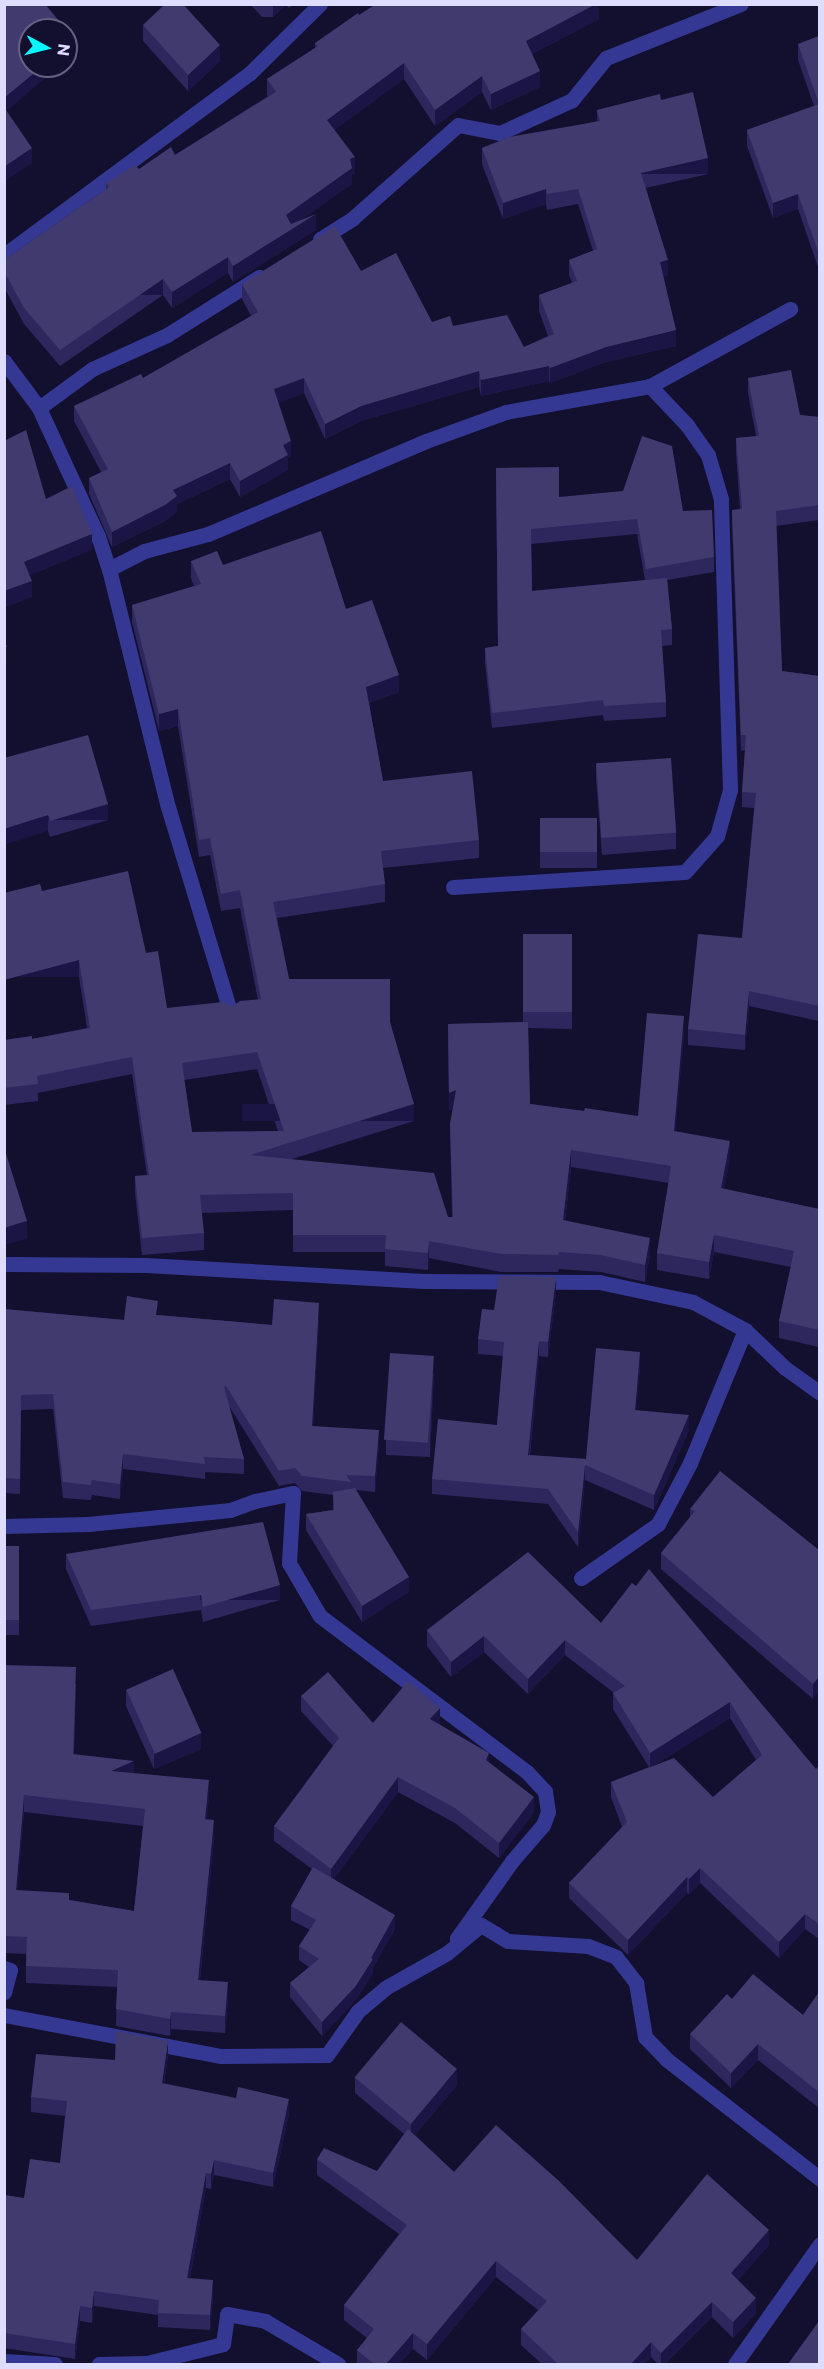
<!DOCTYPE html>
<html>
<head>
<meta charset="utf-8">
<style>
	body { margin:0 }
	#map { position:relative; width:824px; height:2369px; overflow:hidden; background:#120f2f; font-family:Commissioner,sans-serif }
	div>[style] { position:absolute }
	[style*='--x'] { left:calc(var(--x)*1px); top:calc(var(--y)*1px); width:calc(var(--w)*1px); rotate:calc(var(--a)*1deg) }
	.minor>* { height:15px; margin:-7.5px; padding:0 7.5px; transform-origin:7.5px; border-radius:7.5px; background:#353892 }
	.wall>* { inset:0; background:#2d275e; transform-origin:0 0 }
	.shaded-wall>* { inset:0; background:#1a1544; transform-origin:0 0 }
	.building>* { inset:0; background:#403a6f; transform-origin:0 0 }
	span { translate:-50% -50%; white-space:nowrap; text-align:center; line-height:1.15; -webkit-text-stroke:4.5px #120f2f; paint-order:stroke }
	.frame { position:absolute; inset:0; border:6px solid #dedcff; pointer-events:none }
	.north { position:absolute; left:18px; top:18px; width:60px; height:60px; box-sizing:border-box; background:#120f2f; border:2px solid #646182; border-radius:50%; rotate:97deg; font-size:16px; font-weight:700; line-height:24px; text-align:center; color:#dedcff }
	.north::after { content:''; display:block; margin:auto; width:21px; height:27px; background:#08f7ff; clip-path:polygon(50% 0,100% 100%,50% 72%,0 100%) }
</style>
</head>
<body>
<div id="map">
	<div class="minor">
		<i style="--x:320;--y:239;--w:39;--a:-32"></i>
		<i style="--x:353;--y:218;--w:140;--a:-41.5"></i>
		<i style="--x:458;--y:125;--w:43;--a:10.8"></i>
		<i style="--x:500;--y:133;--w:79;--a:-24.6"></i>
		<i style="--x:572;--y:100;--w:54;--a:-51"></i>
		<i style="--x:606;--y:58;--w:145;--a:-21.8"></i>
		<i style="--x:4;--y:255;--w:306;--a:-36.5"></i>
		<i style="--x:250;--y:73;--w:98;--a:-44.6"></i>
		<i style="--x:4;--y:361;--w:59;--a:53.3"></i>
		<i style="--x:39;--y:408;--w:66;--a:-36.3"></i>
		<i style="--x:92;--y:369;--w:82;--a:-24.4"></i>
		<i style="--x:167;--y:335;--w:109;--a:-32.2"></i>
		<i style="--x:39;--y:408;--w:141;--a:65.3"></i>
		<i style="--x:98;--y:536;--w:35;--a:72"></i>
		<i style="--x:109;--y:569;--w:39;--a:-27"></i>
		<i style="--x:144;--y:551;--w:66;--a:-14.9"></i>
		<i style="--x:208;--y:534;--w:237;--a:-23.1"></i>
		<i style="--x:426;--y:441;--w:85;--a:-19.9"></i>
		<i style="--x:506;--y:412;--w:146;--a:-10.2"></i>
		<i style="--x:650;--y:386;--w:160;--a:-28.8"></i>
		<i style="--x:109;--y:569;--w:245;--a:76.1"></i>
		<i style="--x:168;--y:807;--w:216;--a:73.1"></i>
		<i style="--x:453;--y:887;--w:232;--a:-3.7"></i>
		<i style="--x:685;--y:872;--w:48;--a:-48.4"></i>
		<i style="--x:717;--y:836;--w:48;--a:-74.2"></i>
		<i style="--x:730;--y:790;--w:291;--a:-91.8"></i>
		<i style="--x:721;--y:499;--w:46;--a:-106.5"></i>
		<i style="--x:708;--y:455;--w:37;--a:-125"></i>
		<i style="--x:687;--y:425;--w:54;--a:-133.5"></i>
		<i style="--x:4;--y:1264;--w:142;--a:0.4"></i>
		<i style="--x:146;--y:1265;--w:278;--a:3.3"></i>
		<i style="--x:424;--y:1281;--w:175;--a:0.3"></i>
		<i style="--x:599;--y:1282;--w:96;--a:12"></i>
		<i style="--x:693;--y:1302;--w:59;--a:28.3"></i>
		<i style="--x:745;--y:1330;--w:55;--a:43.5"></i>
		<i style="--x:785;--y:1368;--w:43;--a:35.5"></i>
		<i style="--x:4;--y:1526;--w:84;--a:-1.4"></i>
		<i style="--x:88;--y:1524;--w:143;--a:-5.6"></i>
		<i style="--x:230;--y:1510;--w:27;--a:-20"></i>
		<i style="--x:255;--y:1501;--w:39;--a:-12"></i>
		<i style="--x:293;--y:1493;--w:70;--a:93.3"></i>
		<i style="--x:289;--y:1563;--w:61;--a:59.7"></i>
		<i style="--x:320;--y:1616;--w:259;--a:37"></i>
		<i style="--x:527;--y:1772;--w:26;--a:47"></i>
		<i style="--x:545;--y:1791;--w:21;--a:82"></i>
		<i style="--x:548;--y:1812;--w:14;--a:111"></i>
		<i style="--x:543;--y:1825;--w:48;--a:130.7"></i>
		<i style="--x:512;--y:1861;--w:95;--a:125.5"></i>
		<i style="--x:581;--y:1578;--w:94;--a:-35"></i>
		<i style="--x:658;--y:1524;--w:69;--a:-62.3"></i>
		<i style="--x:690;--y:1463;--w:144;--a:-67.5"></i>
		<i style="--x:4;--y:1968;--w:6;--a:18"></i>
		<i style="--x:10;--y:1970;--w:23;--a:105"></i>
		<i style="--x:4;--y:2015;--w:221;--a:10.7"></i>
		<i style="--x:221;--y:2056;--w:106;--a:-0.5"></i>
		<i style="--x:327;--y:2055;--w:54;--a:-54.8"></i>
		<i style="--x:358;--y:2011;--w:35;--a:-40"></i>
		<i style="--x:385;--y:1988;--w:71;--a:-29.4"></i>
		<i style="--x:447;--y:1953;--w:44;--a:-39.5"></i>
		<i style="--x:481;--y:1925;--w:31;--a:31"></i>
		<i style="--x:508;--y:1941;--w:80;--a:3.6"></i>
		<i style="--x:588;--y:1946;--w:30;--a:21"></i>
		<i style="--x:616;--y:1957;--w:33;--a:52"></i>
		<i style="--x:636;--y:1983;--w:55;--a:80.5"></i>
		<i style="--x:645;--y:2037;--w:30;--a:46"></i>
		<i style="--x:666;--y:2059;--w:195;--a:37.9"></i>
		<i style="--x:4;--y:2361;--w:51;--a:3.4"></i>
		<i style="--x:99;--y:2364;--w:48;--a:-1.2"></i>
		<i style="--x:147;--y:2363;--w:78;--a:-14"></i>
		<i style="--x:223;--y:2344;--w:30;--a:-82"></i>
		<i style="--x:227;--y:2314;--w:39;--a:10"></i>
		<i style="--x:265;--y:2321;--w:85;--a:30.5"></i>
		<i style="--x:735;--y:2364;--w:147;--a:-54.7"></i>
	</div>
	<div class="wall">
		<i style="clip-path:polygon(250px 4px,293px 4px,289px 8px,286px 5px,273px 17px,262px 17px)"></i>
		<i style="clip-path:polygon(599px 4px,599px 19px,532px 54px,540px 87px,491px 110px,482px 92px,435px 126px,404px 79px,334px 130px,355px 173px,352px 174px,352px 184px,302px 219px,316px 230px,233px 282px,228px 273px,172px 308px,163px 295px,60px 366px,24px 324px,4px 287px,4px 260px,106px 189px,106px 183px,175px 155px,268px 96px,267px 95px,267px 79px,315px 48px,315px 43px,359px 15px)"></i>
		<i style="clip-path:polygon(143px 25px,220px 61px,188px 91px,143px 41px)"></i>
		<i style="clip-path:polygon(819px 36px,819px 270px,798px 209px,773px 218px,747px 146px,747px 130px,814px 106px,798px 60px,798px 44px)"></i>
		<i style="clip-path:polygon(661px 100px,708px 174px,646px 188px,668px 275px,663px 277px,676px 346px,606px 362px,550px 383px,549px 381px,481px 396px,479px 387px,361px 421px,325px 439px,304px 393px,278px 403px,291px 457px,288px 458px,288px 470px,240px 497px,230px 479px,177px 504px,177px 512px,165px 521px,112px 547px,89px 494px,89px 478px,101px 472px,74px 421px,74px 406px,143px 378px,251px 316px,242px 299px,242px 284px,361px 271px,432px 322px,453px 326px,524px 347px,548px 336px,539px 311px,539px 295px,572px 283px,569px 275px,569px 260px,593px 251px,578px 204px,547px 210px,546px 204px,503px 219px,482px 164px,482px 148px,597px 121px,597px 110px)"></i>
		<i style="clip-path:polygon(748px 378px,800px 415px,819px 417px,819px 520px,776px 526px,782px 671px,819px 676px,819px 1021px,749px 1006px,745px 1050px,688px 1045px,688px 1029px,742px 938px,754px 808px,742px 807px,742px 792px,745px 750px,741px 751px,732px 525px,732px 510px,740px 509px,736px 453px,736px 438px,756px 436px,748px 393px)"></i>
		<i style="clip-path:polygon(evenodd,496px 468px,559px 497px,683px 511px,714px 557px,714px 572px,667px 580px,672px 629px,672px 645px,662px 646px,666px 702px,666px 717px,604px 721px,603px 715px,492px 728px,485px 663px,485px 648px,498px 646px,496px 468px,637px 534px,645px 580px,532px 591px,531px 544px,637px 534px)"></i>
		<i style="clip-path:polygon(evenodd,191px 561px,223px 565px,346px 609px,399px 692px,369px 703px,383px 781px,479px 840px,479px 858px,383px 868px,385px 884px,385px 902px,277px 918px,289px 979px,390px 1022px,414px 1121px,292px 1159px,448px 1217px,452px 1217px,450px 1124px,453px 1109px,449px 1110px,448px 1024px,523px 1022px,523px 934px,572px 934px,572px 1029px,528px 1028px,530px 1104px,584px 1111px,638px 1116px,684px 1034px,675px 1131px,730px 1158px,724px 1189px,819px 1209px,819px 1347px,779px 1338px,779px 1321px,791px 1267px,714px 1252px,709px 1279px,657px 1270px,657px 1253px,669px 1183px,571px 1167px,565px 1221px,650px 1255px,645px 1282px,601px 1272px,559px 1269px,558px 1272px,501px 1272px,429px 1258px,428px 1270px,385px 1266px,385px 1252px,293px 1252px,293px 1210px,201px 1213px,204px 1233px,204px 1250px,142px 1255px,135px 1193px,135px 1176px,147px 1175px,132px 1074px,38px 1093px,38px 1101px,4px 1105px,4px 1040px,32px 1039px,87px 1028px,79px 977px,42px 891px,146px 953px,167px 1008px,233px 1006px,258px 1000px,240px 908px,221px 911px,210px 855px,199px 857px,178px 726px,159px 731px,132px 622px,132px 605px,194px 586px,191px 578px,191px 561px,257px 1069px,278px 1131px,192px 1132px,184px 1080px,257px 1069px)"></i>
		<i style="clip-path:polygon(4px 758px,108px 820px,50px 837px,48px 831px)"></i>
		<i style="clip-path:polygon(596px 763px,676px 833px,676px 849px,602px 855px,596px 779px)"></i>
		<i style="left:597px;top:818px;width:50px;height:57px;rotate:90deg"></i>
		<i style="clip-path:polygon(556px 1292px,548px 1357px,539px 1356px,530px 1455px,586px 1459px,640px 1367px,636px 1410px,689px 1430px,654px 1510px,585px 1480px,578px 1547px,548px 1504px,432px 1494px,432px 1479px,497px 1425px,503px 1356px,478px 1354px,478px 1339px,494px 1310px)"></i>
		<i style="clip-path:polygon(4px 1309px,124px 1320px,158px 1315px,272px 1325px,319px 1318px,313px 1426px,379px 1445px,375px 1492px,356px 1490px,409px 1592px,362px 1622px,306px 1530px,306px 1514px,333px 1510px,333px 1495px,302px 1491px,295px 1483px,279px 1486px,229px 1406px,244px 1459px,244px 1474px,205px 1472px,205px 1479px,123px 1469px,120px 1499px,92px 1495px,91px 1500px,63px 1498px,53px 1409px,21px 1410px,20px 1494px,4px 1493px)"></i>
		<i style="clip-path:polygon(434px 1371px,430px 1457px,386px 1455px,386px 1440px)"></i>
		<i style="clip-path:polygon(690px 1509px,819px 1550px,813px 1699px,661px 1569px,661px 1553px,690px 1517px)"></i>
		<i style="left:4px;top:1546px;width:15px;height:89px"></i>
		<i style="clip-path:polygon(66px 1554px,280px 1600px,203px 1622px,201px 1610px,91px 1626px,66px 1569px)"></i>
		<i style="clip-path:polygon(evenodd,632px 1583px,816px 1769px,819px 1766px,819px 1939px,805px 1929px,779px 1958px,700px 1883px,689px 1894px,687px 1893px,628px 1955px,569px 1898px,569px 1883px,622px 1827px,611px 1797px,611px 1782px,649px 1767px,613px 1709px,613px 1693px,614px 1693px,565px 1655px,528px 1694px,484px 1652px,451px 1677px,427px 1646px,427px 1630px,601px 1623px,632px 1583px,730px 1718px,756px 1760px,713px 1797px,653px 1766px,730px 1718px)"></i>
		<i style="clip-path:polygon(evenodd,4px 1665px,76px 1684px,74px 1755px,209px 1797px,206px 1819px,214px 1837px,200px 1980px,228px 1999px,225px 2033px,171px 2029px,170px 2036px,116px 2026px,117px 1987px,26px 1983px,26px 1954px,4px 1953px,4px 1665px,24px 1812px,143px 1826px,134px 1911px,17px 1891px,24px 1812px)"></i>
		<i style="clip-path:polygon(126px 1690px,201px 1749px,154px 1769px,126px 1706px)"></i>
		<i style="clip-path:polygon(301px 1696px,373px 1723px,440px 1723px,439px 1724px,489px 1763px,534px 1812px,499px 1858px,455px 1823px,398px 1792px,334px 1879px,395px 1929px,373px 1968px,373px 1973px,355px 2001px,322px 2036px,290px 1997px,290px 1983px,309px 1967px,299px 1960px,299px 1946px,310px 1930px,291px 1920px,291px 1906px,312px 1869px,274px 1841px,274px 1826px,333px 1746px,301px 1711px)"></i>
		<i style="clip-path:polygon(819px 1992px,819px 2108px,758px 2060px,731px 2088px,690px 2049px,690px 2034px,732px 1999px,803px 2015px)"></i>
		<i style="clip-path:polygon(168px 2056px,164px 2084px,289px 2114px,273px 2187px,214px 2175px,211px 2189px,206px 2188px,190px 2278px,213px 2295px,210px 2330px,158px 2327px,158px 2315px,94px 2306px,92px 2323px,80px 2321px,75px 2359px,4px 2348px,4px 2195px,24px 2198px,60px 2163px,65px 2116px,31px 2112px,31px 2097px,115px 2060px)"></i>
		<i style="clip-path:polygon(355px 2077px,457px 2085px,415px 2135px,454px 2172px,637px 2260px,769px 2245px,738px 2280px,756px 2313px,733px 2338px,712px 2317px,665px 2364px,658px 2364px,651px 2357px,644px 2364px,542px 2364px,521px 2345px,521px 2329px,538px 2310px,496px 2277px,427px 2360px,413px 2349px,399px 2364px,357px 2364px,357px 2350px,367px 2338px,344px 2320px,344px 2305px,399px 2234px,317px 2175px,317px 2159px,377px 2171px,404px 2134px,355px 2093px)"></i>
	</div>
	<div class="shaded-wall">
		<i style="clip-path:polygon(273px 4px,286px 4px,286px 5px,273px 17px)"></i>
		<i style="clip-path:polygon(596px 4px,599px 4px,599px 19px,526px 57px,526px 41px)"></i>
		<i style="clip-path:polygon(74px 39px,74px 54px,66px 61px,66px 46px)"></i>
		<i style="clip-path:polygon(220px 45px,220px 61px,188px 91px,188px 75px)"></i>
		<i style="clip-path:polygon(404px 63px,404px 79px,327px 136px,327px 120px)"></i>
		<i style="clip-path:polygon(43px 66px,60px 66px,4px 113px,4px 98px)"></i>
		<i style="clip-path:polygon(540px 71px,540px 87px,491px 110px,491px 94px)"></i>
		<i style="clip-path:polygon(482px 76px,482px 92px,435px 126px,435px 110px)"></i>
		<i style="clip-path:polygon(32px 148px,32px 163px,4px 182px,4px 167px)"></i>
		<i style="clip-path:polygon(355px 157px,355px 173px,352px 174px,352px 184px,286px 231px,286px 215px,350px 159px)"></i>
		<i style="left:708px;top:158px;width:16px;height:69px;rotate:90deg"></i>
		<i style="clip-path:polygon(546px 189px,546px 204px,503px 219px,503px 203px)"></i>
		<i style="clip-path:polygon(798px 194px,798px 209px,773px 218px,773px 203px)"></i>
		<i style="clip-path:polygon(316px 214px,316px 230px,233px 282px,233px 266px)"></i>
		<i style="clip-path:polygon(228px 257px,228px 273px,172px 308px,172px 292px)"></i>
		<i style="clip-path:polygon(668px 260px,668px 275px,660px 278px,660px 262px)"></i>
		<i style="left:163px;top:279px;width:16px;height:125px;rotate:90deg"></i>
		<i style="clip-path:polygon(676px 330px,676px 346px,606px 362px,550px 383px,550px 368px,606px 347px)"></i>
		<i style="clip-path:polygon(549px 366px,549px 381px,481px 396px,481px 380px)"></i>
		<i style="clip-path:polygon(479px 371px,479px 387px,361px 421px,325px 439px,325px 424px,361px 406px)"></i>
		<i style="clip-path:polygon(304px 378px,304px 393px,274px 405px,274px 389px)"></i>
		<i style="clip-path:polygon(291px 441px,291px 457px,288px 458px,288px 470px,240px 497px,240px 481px,283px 445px)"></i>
		<i style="clip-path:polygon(230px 463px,230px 479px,177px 504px,177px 512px,165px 521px,112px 547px,112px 532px,173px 490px)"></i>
		<i style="clip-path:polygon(92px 534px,92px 550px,24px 578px,24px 562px)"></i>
		<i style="clip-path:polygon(32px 581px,32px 597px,4px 608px,4px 591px)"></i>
		<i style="left:7px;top:647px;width:16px;height:3px;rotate:90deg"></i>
		<i style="clip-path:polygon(399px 675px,399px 692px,366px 704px,366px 687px)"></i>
		<i style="clip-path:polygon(178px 709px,178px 726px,159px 731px,159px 714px)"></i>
		<i style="left:108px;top:804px;width:16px;height:60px;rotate:90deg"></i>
		<i style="clip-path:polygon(48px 815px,48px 831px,4px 845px,4px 829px)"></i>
		<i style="left:79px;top:960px;width:17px;height:78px;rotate:90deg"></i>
		<i style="clip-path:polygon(749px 991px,749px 1006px,745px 1050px,745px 1035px)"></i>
		<i style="clip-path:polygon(684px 1016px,684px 1034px,674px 1148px,674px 1131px)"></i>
		<i style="clip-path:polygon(456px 1090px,456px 1108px,449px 1110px,449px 1093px)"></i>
		<i style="left:414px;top:1104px;width:17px;height:172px;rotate:90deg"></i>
		<i style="clip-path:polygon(730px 1141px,730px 1158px,721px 1206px,721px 1188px)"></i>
		<i style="clip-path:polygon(571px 1150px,571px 1167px,563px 1237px,563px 1220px)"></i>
		<i style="clip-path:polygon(27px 1221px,27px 1239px,4px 1245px,4px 1228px)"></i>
		<i style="clip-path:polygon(714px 1235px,714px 1252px,709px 1279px,709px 1262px)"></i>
		<i style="clip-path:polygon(650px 1238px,650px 1255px,645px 1282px,645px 1265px)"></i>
		<i style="clip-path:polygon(429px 1241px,429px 1258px,428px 1270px,428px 1253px)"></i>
		<i style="clip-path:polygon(556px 1277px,556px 1292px,548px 1357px,548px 1342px)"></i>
		<i style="clip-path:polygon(319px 1303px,319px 1318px,312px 1441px,312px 1426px)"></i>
		<i style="clip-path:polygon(539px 1341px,539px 1356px,528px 1470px,528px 1455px)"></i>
		<i style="clip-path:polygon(640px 1352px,640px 1367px,635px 1425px,635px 1410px)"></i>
		<i style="clip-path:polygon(434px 1356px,434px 1371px,430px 1457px,430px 1441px)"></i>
		<i style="clip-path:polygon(689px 1415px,689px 1430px,654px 1510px,654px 1495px)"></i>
		<i style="clip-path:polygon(379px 1430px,379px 1445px,375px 1492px,375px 1476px)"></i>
		<i style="clip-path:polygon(123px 1454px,123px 1469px,120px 1499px,120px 1484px)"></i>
		<i style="clip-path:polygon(585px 1465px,585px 1480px,578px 1547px,578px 1532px)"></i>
		<i style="clip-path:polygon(409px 1577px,409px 1592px,362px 1622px,362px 1606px)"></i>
		<i style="left:280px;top:1585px;width:15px;height:80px;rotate:90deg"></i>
		<i style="clip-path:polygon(484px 1636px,484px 1652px,451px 1677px,451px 1662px)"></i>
		<i style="clip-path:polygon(565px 1640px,565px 1655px,528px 1694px,528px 1679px)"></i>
		<i style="clip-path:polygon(819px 1677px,819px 1692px,813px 1699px,813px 1684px)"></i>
		<i style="clip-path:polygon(730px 1702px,730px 1718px,650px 1768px,650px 1753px)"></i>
		<i style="clip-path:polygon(440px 1708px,440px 1723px,430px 1734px,430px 1719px)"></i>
		<i style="clip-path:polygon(201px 1733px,201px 1749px,154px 1769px,154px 1754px)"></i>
		<i style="clip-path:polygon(489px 1753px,489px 1768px,486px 1760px)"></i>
		<i style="clip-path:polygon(134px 1761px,134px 1778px,111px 1771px)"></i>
		<i style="clip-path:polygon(398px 1777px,398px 1792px,331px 1883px,331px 1869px)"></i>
		<i style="clip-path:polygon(209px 1780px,209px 1797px,205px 1836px,205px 1819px)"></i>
		<i style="clip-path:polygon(24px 1795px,24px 1812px,16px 1907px,16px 1890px)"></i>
		<i style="clip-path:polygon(534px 1797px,534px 1812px,499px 1858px,499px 1843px)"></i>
		<i style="clip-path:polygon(214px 1820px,214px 1837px,198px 1997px,198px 1980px)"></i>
		<i style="clip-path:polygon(700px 1868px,700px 1883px,689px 1894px,689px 1879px)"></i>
		<i style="clip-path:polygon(687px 1877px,687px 1893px,628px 1955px,628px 1940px)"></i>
		<i style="clip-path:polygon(805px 1914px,805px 1929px,779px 1958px,779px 1942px)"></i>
		<i style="clip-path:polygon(395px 1915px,395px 1929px,373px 1968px,373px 1973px,355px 2001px,322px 2036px,322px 2022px,371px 1958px)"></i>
		<i style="clip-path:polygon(228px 1982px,228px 1999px,225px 2033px,225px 2016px)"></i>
		<i style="clip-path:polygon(171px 2012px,171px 2029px,170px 2036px,170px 2019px)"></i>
		<i style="clip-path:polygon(168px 2041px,168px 2056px,162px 2098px,162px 2083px)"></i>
		<i style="clip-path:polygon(758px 2044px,758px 2060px,731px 2088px,731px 2073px)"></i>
		<i style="clip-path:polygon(457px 2069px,457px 2085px,411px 2140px,411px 2124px)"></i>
		<i style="clip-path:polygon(289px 2099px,289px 2114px,273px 2187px,273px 2173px)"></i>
		<i style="clip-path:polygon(214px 2160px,214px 2175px,211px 2189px,211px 2174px)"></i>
		<i style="clip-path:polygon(206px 2173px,206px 2188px,187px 2293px,187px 2278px)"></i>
		<i style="clip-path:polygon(769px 2230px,769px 2245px,731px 2289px,731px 2273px)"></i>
		<i style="clip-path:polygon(496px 2261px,496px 2277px,427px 2360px,427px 2344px)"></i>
		<i style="clip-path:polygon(213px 2280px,213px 2295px,210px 2330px,210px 2315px)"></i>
		<i style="clip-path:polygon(94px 2291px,94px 2306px,92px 2323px,92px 2308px)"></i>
		<i style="clip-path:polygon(756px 2298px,756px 2313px,733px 2338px,733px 2322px)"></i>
		<i style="clip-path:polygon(712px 2302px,712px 2317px,665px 2364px,661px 2364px,661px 2353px)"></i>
		<i style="clip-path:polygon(80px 2306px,80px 2321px,75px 2359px,75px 2344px)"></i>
		<i style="clip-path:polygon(413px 2333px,413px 2349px,399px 2364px,386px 2364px)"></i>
		<i style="clip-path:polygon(651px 2342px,651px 2357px,644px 2364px,631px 2364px)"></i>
	</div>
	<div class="building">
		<i style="clip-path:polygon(4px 4px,45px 4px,74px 39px,66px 46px,66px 30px,30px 30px,30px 66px,43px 66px,4px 98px)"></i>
		<i style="clip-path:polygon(165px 4px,183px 4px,220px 45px,188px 75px,143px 25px)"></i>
		<i style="clip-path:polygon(376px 4px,596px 4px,526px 41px,540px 71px,491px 94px,482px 76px,435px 110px,404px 63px,327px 120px,355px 157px,350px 159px,352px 168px,286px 215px,291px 224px,316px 214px,233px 266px,228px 257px,172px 292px,163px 279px,60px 350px,24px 308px,4px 271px,4px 260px,109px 187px,106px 183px,135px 165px,139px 169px,171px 147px,175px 155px,276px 92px,267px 79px,318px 46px,315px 43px,358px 13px,359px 15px)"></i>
		<i style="clip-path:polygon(819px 36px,819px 254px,798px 194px,773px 203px,747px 130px,819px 104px,798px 44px)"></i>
		<i style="clip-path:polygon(693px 92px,708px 158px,641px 173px,668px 260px,660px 262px,676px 330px,606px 347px,550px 368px,549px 366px,481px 380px,479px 371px,361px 406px,325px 424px,304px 378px,274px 389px,291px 441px,283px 445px,288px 455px,240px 481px,230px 463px,173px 490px,177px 496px,165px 505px,112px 532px,89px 478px,108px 469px,74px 406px,141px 374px,143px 378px,258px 312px,242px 284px,335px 226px,361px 271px,396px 253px,432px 322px,450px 316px,453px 326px,507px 315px,524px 347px,554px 334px,539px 295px,577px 281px,569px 260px,597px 249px,578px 189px,547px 194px,546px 189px,503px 203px,482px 148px,509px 137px,600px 121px,597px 110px,660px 94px,661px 100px)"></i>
		<i style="clip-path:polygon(4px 107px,32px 148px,4px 167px)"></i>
		<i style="clip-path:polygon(791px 370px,800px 415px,819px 417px,819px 505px,776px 511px,782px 671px,819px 676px,819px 1006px,749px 991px,745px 1035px,688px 1029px,698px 934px,742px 938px,756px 793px,742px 792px,746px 735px,741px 735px,732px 510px,742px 509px,736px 438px,759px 436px,748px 378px)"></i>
		<i style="clip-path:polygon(26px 430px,46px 499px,72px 486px,92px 534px,24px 562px,32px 581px,4px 591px,4px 441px)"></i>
		<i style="clip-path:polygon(642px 436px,672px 446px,683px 511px,712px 510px,714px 557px,646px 569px,637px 519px,531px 529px,532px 591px,667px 578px,672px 629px,661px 630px,666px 702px,604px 706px,603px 700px,492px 713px,485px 648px,498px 646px,496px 468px,559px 467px,559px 497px,623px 491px)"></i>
		<i style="clip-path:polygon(evenodd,321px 531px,346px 609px,372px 600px,399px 675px,366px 687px,383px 781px,472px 771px,479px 840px,381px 851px,385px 884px,273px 902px,289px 979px,390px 979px,390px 1022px,414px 1104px,250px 1155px,434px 1173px,448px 1217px,453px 1217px,450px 1124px,456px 1090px,449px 1093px,448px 1024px,528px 1022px,530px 1104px,584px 1111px,585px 1108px,638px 1116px,647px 1013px,684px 1016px,674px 1131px,730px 1141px,721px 1188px,819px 1209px,819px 1330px,779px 1321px,794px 1251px,714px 1235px,709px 1262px,657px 1253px,671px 1166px,571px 1150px,563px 1220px,650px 1238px,645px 1265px,601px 1255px,559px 1252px,558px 1255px,501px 1254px,429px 1241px,428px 1253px,385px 1249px,386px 1235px,293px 1235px,293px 1193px,200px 1195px,204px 1233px,142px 1238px,135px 1176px,149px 1175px,132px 1057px,37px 1076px,38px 1084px,4px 1088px,4px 1040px,32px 1036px,32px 1039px,90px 1028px,79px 960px,4px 980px,4px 893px,40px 884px,42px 891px,128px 871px,146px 953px,158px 951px,167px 1008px,223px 1002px,233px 1006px,240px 1001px,261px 999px,240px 890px,221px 894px,210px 838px,199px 840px,178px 709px,159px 714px,132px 605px,201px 584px,191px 561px,217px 551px,223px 565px,321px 531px,257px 1052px,284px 1131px,192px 1132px,182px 1063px,257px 1052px)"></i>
		<i style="clip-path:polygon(4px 639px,7px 647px,4px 648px)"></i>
		<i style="clip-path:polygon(88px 735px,108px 804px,50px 821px,48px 815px,4px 829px,4px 758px)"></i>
		<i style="left:671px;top:758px;width:75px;height:75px;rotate:86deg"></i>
		<i style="left:597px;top:818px;width:34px;height:57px;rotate:90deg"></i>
		<i style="left:523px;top:934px;width:49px;height:78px"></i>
		<i style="clip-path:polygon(4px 1147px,27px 1221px,4px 1228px)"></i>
		<i style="clip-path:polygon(499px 1276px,556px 1277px,548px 1342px,539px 1341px,528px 1455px,586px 1459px,596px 1348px,640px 1352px,635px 1410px,689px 1415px,654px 1495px,585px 1465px,578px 1532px,548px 1489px,432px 1479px,438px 1419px,497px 1425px,504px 1342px,478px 1339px,482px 1309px,494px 1310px)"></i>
		<i style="clip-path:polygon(127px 1296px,158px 1301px,156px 1315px,272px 1325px,274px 1299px,319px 1303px,312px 1426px,379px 1430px,375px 1476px,346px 1475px,351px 1482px,302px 1476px,295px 1468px,279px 1471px,226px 1386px,224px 1387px,244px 1459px,204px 1457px,205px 1464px,123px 1454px,120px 1484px,92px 1480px,91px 1485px,63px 1482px,53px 1394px,21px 1395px,20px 1479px,4px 1478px,4px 1309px,124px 1320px)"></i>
		<i style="left:390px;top:1353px;width:44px;height:87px;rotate:4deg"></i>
		<i style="clip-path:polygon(720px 1471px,819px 1550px,819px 1677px,813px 1684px,661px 1553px,695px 1511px,690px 1509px)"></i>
		<i style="clip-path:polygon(355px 1488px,409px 1577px,362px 1606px,306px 1514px,334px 1510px,333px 1492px)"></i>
		<i style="clip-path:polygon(263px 1522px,280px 1585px,203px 1607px,201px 1595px,91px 1610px,66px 1554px)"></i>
		<i style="left:4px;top:1546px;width:15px;height:74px"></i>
		<i style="clip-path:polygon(528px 1552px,601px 1623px,632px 1583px,636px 1586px,649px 1569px,816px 1769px,819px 1766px,819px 1924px,805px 1914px,779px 1942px,700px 1868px,689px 1879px,687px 1877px,628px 1940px,569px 1883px,627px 1822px,611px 1782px,674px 1758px,713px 1797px,762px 1755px,730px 1702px,650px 1753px,613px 1693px,625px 1686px,565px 1640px,528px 1679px,484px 1636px,451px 1662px,427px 1630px)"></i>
		<i style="clip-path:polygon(evenodd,4px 1665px,76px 1667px,73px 1754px,134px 1761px,111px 1771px,209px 1780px,205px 1819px,214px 1820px,198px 1980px,228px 1982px,225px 2016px,171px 2012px,170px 2019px,116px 2009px,118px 1970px,26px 1966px,27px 1937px,4px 1936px,4px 1665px,24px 1795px,145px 1809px,134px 1911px,69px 1900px,69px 1893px,16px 1890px,24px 1795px)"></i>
		<i style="left:173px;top:1669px;width:70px;height:51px;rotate:66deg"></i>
		<i style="clip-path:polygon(328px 1672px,373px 1723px,408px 1681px,440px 1708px,430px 1719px,489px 1753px,486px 1760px,534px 1797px,499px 1843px,455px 1808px,398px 1777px,331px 1869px,274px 1826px,339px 1738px,301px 1696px)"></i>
		<i style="clip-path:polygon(313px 1867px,395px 1915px,371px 1958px,373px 1959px,355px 1987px,322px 2022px,290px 1983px,319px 1959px,299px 1946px,316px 1920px,291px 1906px)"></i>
		<i style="clip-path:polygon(753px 1974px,803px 2015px,819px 1992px,819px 2092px,758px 2044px,731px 2073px,690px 2034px,727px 1994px,732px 1999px)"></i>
		<i style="left:401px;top:2022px;width:73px;height:72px;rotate:40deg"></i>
		<i style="clip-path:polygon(116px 2031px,168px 2041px,162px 2083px,236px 2098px,238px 2087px,289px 2099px,273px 2173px,214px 2160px,211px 2174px,206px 2173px,187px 2278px,213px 2280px,210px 2315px,158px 2313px,159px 2300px,94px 2291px,92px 2308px,80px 2306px,75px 2344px,4px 2333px,4px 2195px,24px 2198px,30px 2159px,60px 2163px,67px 2101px,31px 2097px,36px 2054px,115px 2060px)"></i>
		<i style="clip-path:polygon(496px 2125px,559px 2181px,637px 2260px,707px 2174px,769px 2230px,731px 2273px,756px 2298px,733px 2322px,712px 2302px,661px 2353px,651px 2342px,631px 2364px,558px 2364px,521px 2329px,547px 2301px,496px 2261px,427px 2344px,413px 2333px,386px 2364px,374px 2364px,357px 2350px,374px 2329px,344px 2305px,407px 2225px,317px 2159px,324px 2148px,377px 2171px,408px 2129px,454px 2172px)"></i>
		<i style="clip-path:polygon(819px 2321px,819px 2364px,788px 2364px)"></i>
	</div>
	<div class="frame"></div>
	<div class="north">N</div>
</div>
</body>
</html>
